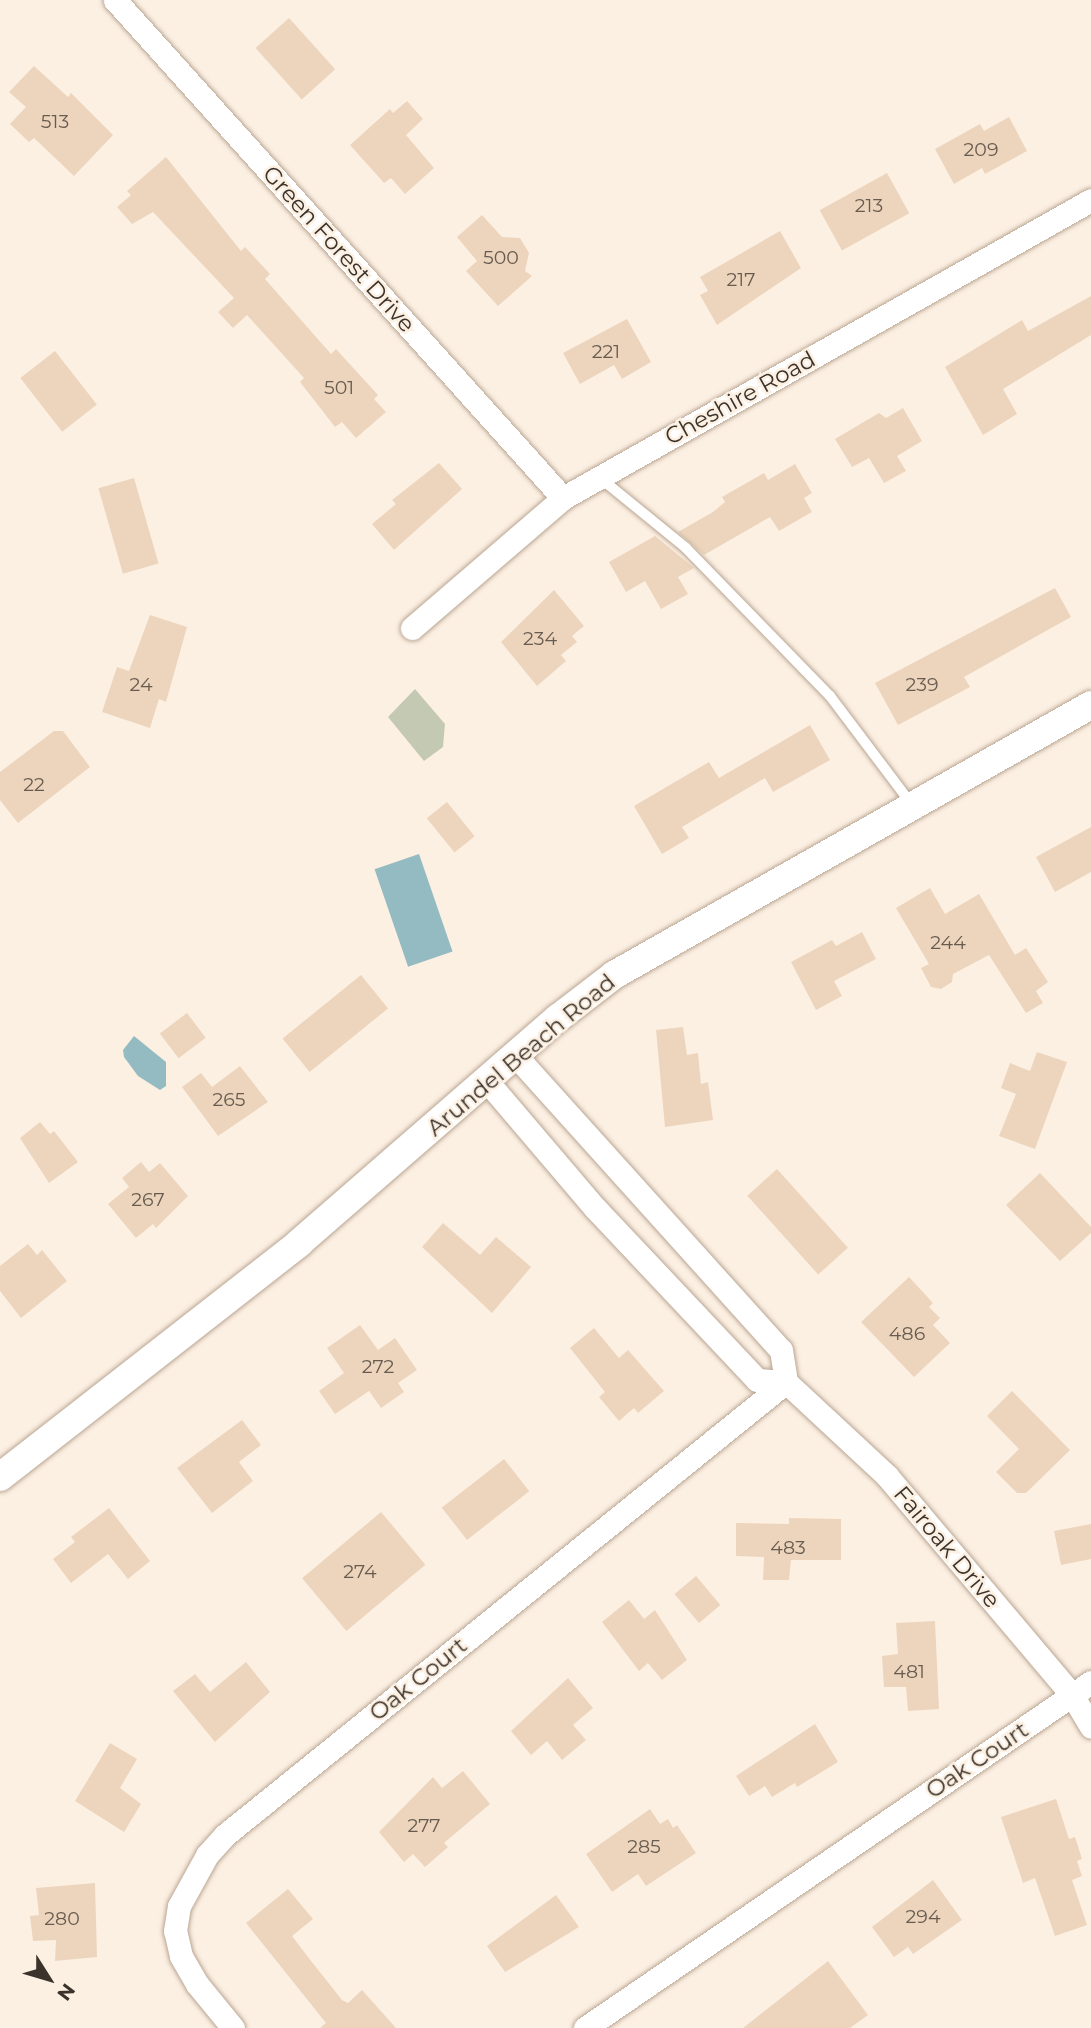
<!DOCTYPE html>
<html>
<head>
<meta charset="utf-8">
<style>
	body { margin:0 }
	#map { position:relative; width:1091px; height:2028px; overflow:hidden; background:#fcf0e3; font-family:Montserrat,sans-serif }
	div>[style] { position:absolute }
	[style*='--x'] { left:calc(var(--x)*1px); top:calc(var(--y)*1px); width:calc(var(--w)*1px); rotate:calc(var(--a)*1deg) }
	.green>* { inset:0; background:#c4c9b4 }
	.water>* { inset:0; background:#95bbc2; transform-origin:0 0 }
	.building>* { inset:0; background:#edd5bd; transform-origin:0 0 }
	.roads { filter:drop-shadow(0 0 2px #baa693) drop-shadow(0 0 2px #baa693) }
	.service>* { height:10px; margin:-5px; padding:0 5px; transform-origin:5px; border-radius:5px; background:#fff }
	.minor>* { height:23px; margin:-11.5px; padding:0 11.5px; transform-origin:11.5px; border-radius:11.5px; background:#fff }
	.tertiary>* { height:28px; margin:-14px; padding:0 14px; transform-origin:14px; border-radius:14px; background:#fff }
	span { translate:-50% -50%; white-space:nowrap; text-align:center; line-height:1.15; -webkit-text-stroke:5px #fcf0e3; paint-order:stroke }
	.number-label { font-size:19px; color:#685c50 }
	.number-label span { -webkit-text-stroke-width:0 }
	.street-label { font-size:23px; color:#3b332b }
	.north { position:absolute; left:14px; top:1944px; width:70px; height:70px; -webkit-text-stroke:5px #fcf0e3; paint-order:stroke; rotate:127deg; font-size:19px; font-weight:700; line-height:28px; text-align:center; color:#3b332b }
	.north::after { content:''; display:block; margin:auto; width:24px; height:32px; background:#3b332b; clip-path:polygon(50% 0,100% 100%,50% 72%,0 100%) }
</style>
</head>
<body>
<div id="map">
	<div class="green">
		<i style="clip-path:polygon(415px 689px,445px 724px,443px 747px,424px 761px,388px 717px)"></i>
	</div>
	<div class="water">
		<i style="left:419px;top:854px;width:103px;height:47px;rotate:71deg"></i>
		<i style="clip-path:polygon(134px 1036px,166px 1062px,166px 1086px,160px 1090px,138px 1076px,124px 1057px,123px 1050px)"></i>
	</div>
	<div class="building">
		<i style="left:289px;top:18px;width:69px;height:45px;rotate:48deg"></i>
		<i style="clip-path:polygon(34px 66px,68px 97px,71px 93px,113px 135px,74px 176px,34px 138px,29px 142px,10px 124px,26px 107px,9px 92px)"></i>
		<i style="clip-path:polygon(407px 101px,423px 119px,406px 135px,434px 168px,405px 194px,391px 178px,384px 183px,350px 145px,390px 109px,393px 113px)"></i>
		<i style="clip-path:polygon(1009px 117px,1027px 151px,985px 174px,982px 168px,954px 184px,935px 149px,980px 124px,984px 131px)"></i>
		<i style="clip-path:polygon(166px 157px,241px 251px,245px 247px,270px 274px,265px 279px,331px 354px,336px 349px,378px 395px,374px 399px,386px 412px,356px 438px,342px 422px,335px 427px,300px 382px,304px 378px,247px 315px,233px 328px,218px 312px,234px 298px,153px 212px,132px 224px,117px 207px,131px 195px,127px 191px)"></i>
		<i style="left:887px;top:173px;width:46px;height:77px;rotate:61deg"></i>
		<i style="clip-path:polygon(482px 215px,502px 237px,520px 238px,529px 253px,525px 271px,532px 276px,498px 306px,466px 271px,477px 261px,457px 237px)"></i>
		<i style="clip-path:polygon(780px 231px,801px 268px,717px 325px,700px 295px,708px 291px,700px 277px)"></i>
		<i style="clip-path:polygon(1091px 296px,1091px 335px,1003px 389px,1017px 414px,983px 435px,945px 367px,1022px 320px,1028px 331px)"></i>
		<i style="clip-path:polygon(627px 319px,651px 362px,622px 379px,614px 365px,580px 384px,563px 353px)"></i>
		<i style="left:55px;top:351px;width:68px;height:44px;rotate:52deg"></i>
		<i style="clip-path:polygon(903px 408px,922px 441px,897px 456px,906px 471px,884px 483px,869px 458px,852px 467px,835px 439px,879px 413px,886px 418px)"></i>
		<i style="clip-path:polygon(439px 463px,462px 489px,394px 550px,372px 524px,396px 504px,392px 500px)"></i>
		<i style="clip-path:polygon(795px 464px,812px 493px,804px 498px,812px 512px,779px 531px,770px 517px,704px 555px,678px 532px,713px 512px,725px 502px,722px 497px,764px 473px,768px 480px)"></i>
		<i style="left:134px;top:478px;width:89px;height:37px;rotate:74deg"></i>
		<i style="clip-path:polygon(655px 536px,694px 568px,678px 577px,688px 594px,661px 609px,645px 581px,626px 592px,609px 562px)"></i>
		<i style="clip-path:polygon(1055px 588px,1071px 617px,964px 677px,970px 687px,898px 725px,875px 683px)"></i>
		<i style="clip-path:polygon(554px 590px,584px 626px,572px 636px,577px 642px,561px 655px,566px 661px,537px 686px,501px 642px)"></i>
		<i style="clip-path:polygon(150px 615px,187px 627px,166px 702px,159px 699px,150px 728px,102px 712px,117px 667px,129px 671px)"></i>
		<i style="clip-path:polygon(810px 725px,830px 760px,773px 792px,765px 778px,682px 827px,689px 838px,662px 854px,634px 806px,709px 762px,719px 778px)"></i>
		<i style="clip-path:polygon(54px 731px,63px 731px,90px 767px,18px 823px,0 800px,0 772px)"></i>
		<i style="left:447px;top:802px;width:44px;height:26px;rotate:51deg"></i>
		<i style="clip-path:polygon(1091px 827px,1091px 872px,1055px 892px,1036px 857px)"></i>
		<i style="clip-path:polygon(930px 888px,945px 914px,979px 894px,1015px 955px,1026px 948px,1048px 982px,1036px 991px,1043px 1003px,1026px 1013px,989px 955px,953px 974px,952px 982px,941px 989px,931px 987px,921px 968px,929px 964px,896px 908px)"></i>
		<i style="clip-path:polygon(862px 932px,876px 959px,834px 981px,842px 996px,816px 1010px,791px 962px,832px 940px,836px 946px)"></i>
		<i style="left:361px;top:975px;width:43px;height:101px;rotate:51deg"></i>
		<i style="left:187px;top:1013px;width:31px;height:34px;rotate:53deg"></i>
		<i style="clip-path:polygon(683px 1027px,687px 1055px,698px 1053px,701px 1084px,708px 1082px,713px 1120px,665px 1127px,656px 1030px)"></i>
		<i style="clip-path:polygon(1037px 1052px,1067px 1062px,1035px 1149px,999px 1136px,1016px 1094px,1001px 1088px,1010px 1063px,1030px 1071px)"></i>
		<i style="clip-path:polygon(240px 1066px,268px 1102px,218px 1136px,182px 1087px,201px 1073px,212px 1087px)"></i>
		<i style="clip-path:polygon(40px 1122px,50px 1134px,54px 1131px,78px 1162px,49px 1183px,20px 1138px)"></i>
		<i style="clip-path:polygon(141px 1162px,149px 1172px,160px 1163px,188px 1196px,156px 1228px,153px 1224px,136px 1238px,108px 1204px,129px 1187px,122px 1178px)"></i>
		<i style="left:777px;top:1169px;width:106px;height:40px;rotate:48deg"></i>
		<i style="clip-path:polygon(1040px 1173px,1091px 1227px,1091px 1233px,1060px 1261px,1006px 1205px)"></i>
		<i style="clip-path:polygon(443px 1223px,480px 1255px,496px 1237px,531px 1267px,492px 1313px,422px 1247px)"></i>
		<i style="clip-path:polygon(28px 1244px,37px 1255px,42px 1250px,67px 1281px,21px 1318px,0 1291px,0 1266px)"></i>
		<i style="clip-path:polygon(909px 1277px,933px 1303px,929px 1307px,940px 1318px,933px 1325px,950px 1343px,914px 1377px,861px 1322px)"></i>
		<i style="clip-path:polygon(360px 1325px,378px 1350px,395px 1338px,417px 1370px,398px 1383px,404px 1392px,381px 1408px,369px 1391px,335px 1414px,319px 1391px,344px 1373px,327px 1348px)"></i>
		<i style="clip-path:polygon(594px 1328px,619px 1358px,628px 1350px,664px 1391px,638px 1413px,634px 1408px,619px 1421px,599px 1397px,605px 1392px,570px 1348px)"></i>
		<i style="clip-path:polygon(1012px 1391px,1070px 1450px,1026px 1493px,1017px 1493px,996px 1472px,1019px 1449px,987px 1416px)"></i>
		<i style="clip-path:polygon(242px 1420px,261px 1445px,239px 1462px,253px 1481px,212px 1513px,177px 1468px)"></i>
		<i style="left:504px;top:1459px;width:41px;height:79px;rotate:52deg"></i>
		<i style="clip-path:polygon(109px 1508px,150px 1561px,128px 1579px,108px 1554px,71px 1583px,53px 1559px,75px 1542px,71px 1537px)"></i>
		<i style="left:381px;top:1512px;width:69px;height:103px;rotate:50deg"></i>
		<i style="clip-path:polygon(789px 1518px,841px 1519px,841px 1560px,791px 1560px,789px 1580px,763px 1580px,764px 1557px,736px 1556px,736px 1523px,789px 1524px)"></i>
		<i style="clip-path:polygon(1091px 1524px,1091px 1559px,1061px 1565px,1054px 1531px)"></i>
		<i style="left:696px;top:1576px;width:38px;height:28px;rotate:50deg"></i>
		<i style="clip-path:polygon(629px 1600px,644px 1619px,655px 1610px,687px 1660px,662px 1680px,648px 1663px,639px 1671px,602px 1622px)"></i>
		<i style="clip-path:polygon(935px 1621px,939px 1709px,908px 1711px,906px 1687px,884px 1687px,882px 1656px,898px 1654px,896px 1623px)"></i>
		<i style="clip-path:polygon(246px 1662px,270px 1692px,215px 1742px,173px 1691px,195px 1674px,210px 1692px)"></i>
		<i style="clip-path:polygon(568px 1678px,593px 1708px,573px 1725px,586px 1740px,562px 1760px,547px 1741px,531px 1755px,511px 1731px)"></i>
		<i style="clip-path:polygon(815px 1724px,838px 1762px,797px 1787px,795px 1783px,772px 1797px,765px 1786px,749px 1796px,736px 1776px)"></i>
		<i style="clip-path:polygon(110px 1743px,137px 1759px,120px 1788px,141px 1804px,124px 1832px,75px 1801px)"></i>
		<i style="clip-path:polygon(463px 1771px,490px 1804px,444px 1843px,448px 1847px,425px 1867px,413px 1854px,404px 1862px,379px 1832px,433px 1777px,442px 1788px)"></i>
		<i style="clip-path:polygon(1056px 1799px,1069px 1839px,1075px 1837px,1082px 1859px,1077px 1861px,1082px 1876px,1072px 1880px,1087px 1925px,1055px 1936px,1035px 1878px,1023px 1883px,1001px 1817px)"></i>
		<i style="clip-path:polygon(650px 1809px,660px 1824px,668px 1819px,673px 1828px,677px 1825px,696px 1853px,646px 1886px,638px 1874px,612px 1892px,586px 1854px)"></i>
		<i style="clip-path:polygon(933px 1880px,962px 1920px,913px 1954px,908px 1947px,894px 1957px,872px 1927px)"></i>
		<i style="clip-path:polygon(95px 1883px,97px 1957px,55px 1961px,56px 1940px,33px 1941px,30px 1916px,39px 1915px,36px 1888px)"></i>
		<i style="clip-path:polygon(288px 1889px,313px 1919px,292px 1936px,308px 1957px,342px 2000px,348px 2003px,362px 1990px,396px 2028px,320px 2028px,326px 2023px,246px 1923px)"></i>
		<i style="clip-path:polygon(556px 1895px,579px 1927px,505px 1972px,487px 1946px)"></i>
		<i style="clip-path:polygon(828px 1961px,868px 2015px,850px 2028px,743px 2028px)"></i>
	</div>
	<div class="roads">
		<div class="service">
			<i style="--x:599;--y:477;--w:112;--a:39.2"></i>
			<i style="--x:686;--y:548;--w:206;--a:45.8"></i>
			<i style="--x:830;--y:696;--w:136;--a:53"></i>
		</div>
		<div class="minor">
			<i style="--x:115;--y:0;--w:670;--a:48.03"></i>
			<i style="--x:412;--y:628;--w:199;--a:-40.7"></i>
			<i style="--x:563;--y:498;--w:606;--a:-29.44"></i>
			<i style="--x:515;--y:1055;--w:397;--a:48"></i>
			<i style="--x:781;--y:1350;--w:32;--a:81"></i>
			<i style="--x:786;--y:1382;--w:138;--a:42.9"></i>
			<i style="--x:887;--y:1476;--w:287;--a:49.8"></i>
			<i style="--x:1072;--y:1695;--w:37;--a:59"></i>
			<i style="--x:486;--y:1080;--w:168;--a:49.6"></i>
			<i style="--x:595;--y:1208;--w:236;--a:46.7"></i>
			<i style="--x:757;--y:1380;--w:29;--a:4"></i>
			<i style="--x:233;--y:2028;--w:57;--a:-129.3"></i>
			<i style="--x:197;--y:1984;--w:32;--a:-120"></i>
			<i style="--x:181;--y:1956;--w:26;--a:-103"></i>
			<i style="--x:175;--y:1931;--w:25;--a:-81"></i>
			<i style="--x:179;--y:1906;--w:58;--a:-61.2"></i>
			<i style="--x:207;--y:1855;--w:27;--a:-48"></i>
			<i style="--x:225;--y:1835;--w:721;--a:-38.92"></i>
			<i style="--x:585;--y:2028;--w:613;--a:-34.36"></i>
		</div>
		<div class="tertiary">
			<i style="--x:0;--y:1477;--w:380;--a:-38"></i>
			<i style="--x:299;--y:1243;--w:343;--a:-41"></i>
			<i style="--x:558;--y:1018;--w:71;--a:-37.5"></i>
			<i style="--x:614;--y:975;--w:548;--a:-29.51"></i>
		</div>
	</div>
	<div class="number-label">
		<span style="left:55px;top:122px">513</span>
		<span style="left:981px;top:150px">209</span>
		<span style="left:869px;top:206px">213</span>
		<span style="left:501px;top:258px">500</span>
		<span style="left:741px;top:280px">217</span>
		<span style="left:606px;top:352px">221</span>
		<span style="left:339px;top:388px">501</span>
		<span style="left:540px;top:639px">234</span>
		<span style="left:141px;top:685px">24</span>
		<span style="left:922px;top:685px">239</span>
		<span style="left:34px;top:785px">22</span>
		<span style="left:948px;top:943px">244</span>
		<span style="left:229px;top:1100px">265</span>
		<span style="left:148px;top:1200px">267</span>
		<span style="left:907px;top:1334px">486</span>
		<span style="left:378px;top:1367px">272</span>
		<span style="left:788px;top:1548px">483</span>
		<span style="left:360px;top:1572px">274</span>
		<span style="left:909px;top:1672px">481</span>
		<span style="left:424px;top:1826px">277</span>
		<span style="left:644px;top:1847px">285</span>
		<span style="left:923px;top:1917px">294</span>
		<span style="left:62px;top:1919px">280</span>
	</div>
	<div class="street-label">
		<span style="left:339px;top:249px;rotate:48deg">Green Forest Drive</span>
		<span style="left:740px;top:398px;rotate:-29deg">Cheshire Road</span>
		<span style="left:521px;top:1055px;rotate:-40deg">Arundel Beach Road</span>
		<span style="left:947px;top:1547px;rotate:50deg">Fairoak Drive</span>
		<span style="left:418px;top:1679px;rotate:-39deg">Oak Court</span>
		<span style="left:977px;top:1760px;rotate:-34deg">Oak Court</span>
	</div>
	<div class="north">N</div>
</div>
</body>
</html>
